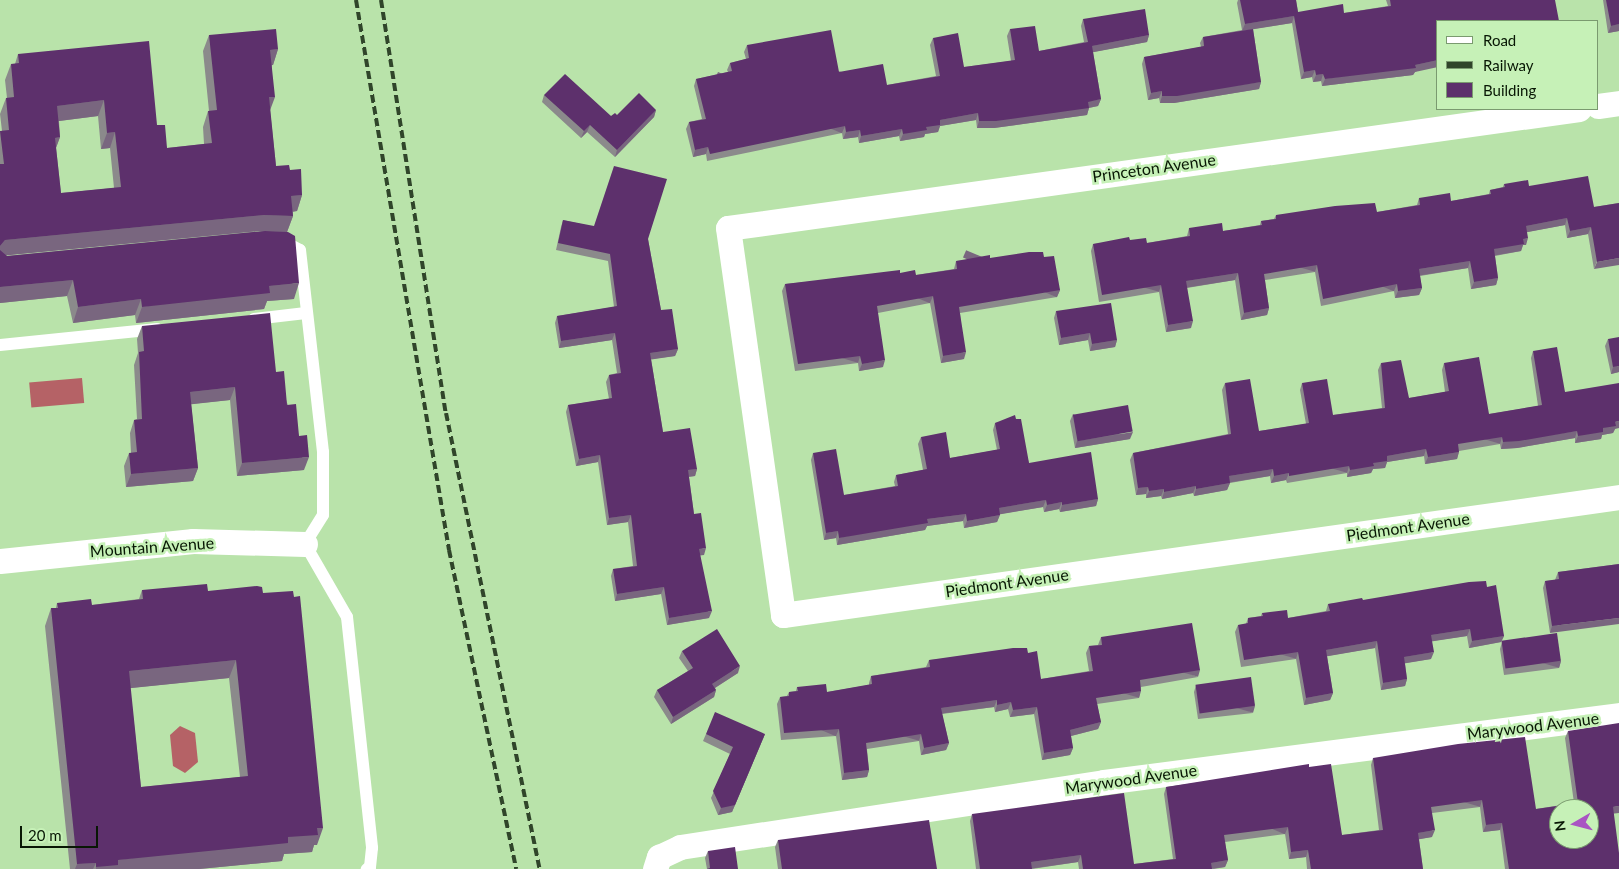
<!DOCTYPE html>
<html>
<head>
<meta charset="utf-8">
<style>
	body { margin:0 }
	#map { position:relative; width:1619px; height:869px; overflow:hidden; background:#b9e3aa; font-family:Lato,sans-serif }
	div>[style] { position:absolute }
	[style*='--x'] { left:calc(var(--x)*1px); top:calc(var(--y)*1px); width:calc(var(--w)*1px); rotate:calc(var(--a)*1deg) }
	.water>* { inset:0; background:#b56266; transform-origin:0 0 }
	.service>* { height:12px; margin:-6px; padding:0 6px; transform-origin:6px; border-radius:6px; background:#fff }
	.minor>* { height:25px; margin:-12.5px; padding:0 12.5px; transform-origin:12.5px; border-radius:12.5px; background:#fff }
	.rail>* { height:4px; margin-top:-2px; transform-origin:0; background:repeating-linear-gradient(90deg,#30452a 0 8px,transparent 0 12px) }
	.wall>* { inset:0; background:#8b8a8b }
	.shaded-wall>* { inset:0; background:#79667f; transform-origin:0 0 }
	.building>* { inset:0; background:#5d306c; transform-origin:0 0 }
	span { translate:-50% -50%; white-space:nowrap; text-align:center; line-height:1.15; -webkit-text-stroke:5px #c6f1b7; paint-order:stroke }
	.street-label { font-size:16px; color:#081704 }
	.legend { position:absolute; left:1436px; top:20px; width:162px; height:90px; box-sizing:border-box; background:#c6f1b7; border:1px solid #7a9a6f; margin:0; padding:6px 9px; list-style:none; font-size:15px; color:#081704 }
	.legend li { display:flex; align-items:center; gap:10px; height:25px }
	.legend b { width:25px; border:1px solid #7a9a6f }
	.north { position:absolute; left:1549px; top:799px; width:50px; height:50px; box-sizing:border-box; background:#c6f1b7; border:1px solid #7a9a6f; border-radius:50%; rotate:262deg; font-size:14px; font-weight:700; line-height:20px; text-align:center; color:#081704 }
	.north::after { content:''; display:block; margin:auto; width:18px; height:22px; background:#a954c3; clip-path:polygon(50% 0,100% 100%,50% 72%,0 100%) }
	.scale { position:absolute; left:20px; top:826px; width:78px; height:22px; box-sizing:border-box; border:2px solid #081704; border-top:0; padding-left:6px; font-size:15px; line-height:18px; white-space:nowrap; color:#081704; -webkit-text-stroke:4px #c6f1b7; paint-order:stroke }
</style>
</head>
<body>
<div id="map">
	<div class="water">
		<i style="left:82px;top:378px;width:25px;height:53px;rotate:85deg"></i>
		<i style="clip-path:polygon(180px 726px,195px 733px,198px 762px,185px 773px,173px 766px,170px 735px)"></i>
	</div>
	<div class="service">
		<i style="--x:281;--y:240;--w:21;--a:28"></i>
		<i style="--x:300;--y:250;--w:203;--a:83.5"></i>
		<i style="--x:323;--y:452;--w:63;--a:90"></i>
		<i style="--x:323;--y:515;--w:34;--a:122"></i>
		<i style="--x:305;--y:544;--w:84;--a:60.1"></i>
		<i style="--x:347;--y:617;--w:232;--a:83.8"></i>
		<i style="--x:372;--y:848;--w:19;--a:96"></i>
		<i style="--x:370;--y:867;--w:4;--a:146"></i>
		<i style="--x:254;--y:319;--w:52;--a:-6.6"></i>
		<i style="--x:0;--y:345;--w:158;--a:-5.8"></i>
	</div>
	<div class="minor">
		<i style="--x:1598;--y:106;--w:21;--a:-8"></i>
		<i style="--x:1579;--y:109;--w:859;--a:172.04"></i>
		<i style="--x:728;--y:228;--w:391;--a:81.9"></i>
		<i style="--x:783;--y:615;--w:844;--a:-8.03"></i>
		<i style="--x:0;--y:561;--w:194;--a:-5.9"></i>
		<i style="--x:193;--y:541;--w:112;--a:1.5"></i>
		<i style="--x:655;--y:869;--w:13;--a:-72"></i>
		<i style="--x:659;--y:857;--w:23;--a:-25"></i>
		<i style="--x:680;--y:847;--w:429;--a:-8.7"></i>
		<i style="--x:1104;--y:782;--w:519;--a:-7.41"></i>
	</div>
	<div class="rail">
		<i style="--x:356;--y:0;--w:558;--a:80.4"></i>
		<i style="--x:449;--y:550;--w:326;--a:78.1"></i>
		<i style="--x:381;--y:0;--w:418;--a:81.1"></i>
		<i style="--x:446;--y:413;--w:466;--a:78.4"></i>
	</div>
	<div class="wall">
		<i style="clip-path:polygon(1238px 0,1296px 0,1298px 12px,1344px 13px,1388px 6px,1386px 0,1555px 0,1415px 72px,1413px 75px,1322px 86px,1321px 81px,1313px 82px,1312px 77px,1301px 79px,1292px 23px,1253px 29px,1261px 82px,1259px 89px,1174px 103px,1160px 103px,1159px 98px,1148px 100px,1142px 64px,1144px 57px,1201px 47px,1200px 43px,1203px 37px,1242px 30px,1237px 3px)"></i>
		<i style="clip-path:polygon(1603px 0,1619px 0,1619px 33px,1619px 31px,1608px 33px)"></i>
		<i style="clip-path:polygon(1083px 19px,1149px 35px,1147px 42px,1093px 52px,1101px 99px,1098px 106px,1089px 108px,1087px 115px,994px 128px,977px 128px,976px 120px,940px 126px,938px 132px,925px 134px,924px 137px,900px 141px,899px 136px,859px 143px,858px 137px,843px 139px,842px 133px,707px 161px,706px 154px,693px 157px,686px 129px,689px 122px,702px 119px,694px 86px,696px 79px,728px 72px,727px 70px,730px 63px,746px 59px,744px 52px,747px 45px,887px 85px,936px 76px,930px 45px,933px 38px,964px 67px,1011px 61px,1007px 36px,1010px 29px,1039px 51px,1084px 42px,1081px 26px)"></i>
		<i style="clip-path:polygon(evenodd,209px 35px,278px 49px,273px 65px,272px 65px,270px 110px,276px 166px,290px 170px,302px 195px,297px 211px,293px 212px,293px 216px,287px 232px,294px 299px,267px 301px,264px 309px,136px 323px,135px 315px,73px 323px,67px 296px,0 303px,0 131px,2px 131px,0 114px,6px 98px,7px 98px,5px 80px,11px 64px,15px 64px,18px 54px,157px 125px,167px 148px,204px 144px,203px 127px,208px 111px,209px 111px,203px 51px,209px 35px,98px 116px,101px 149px,110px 148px,114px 188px,61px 193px,56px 148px,60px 137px,59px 121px,98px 116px,209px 35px,258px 231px,264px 231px,7px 256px,6px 255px,258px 231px)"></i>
		<i style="clip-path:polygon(544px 95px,611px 116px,656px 110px,654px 117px,615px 157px,587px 132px,581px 138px,542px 102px)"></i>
		<i style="clip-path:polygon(1504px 184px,1529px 186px,1594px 207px,1619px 203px,1594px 269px,1588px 234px,1567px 238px,1565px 225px,1527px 232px,1526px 245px,1523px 245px,1521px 251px,1495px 256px,1498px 278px,1496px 285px,1471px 289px,1468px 268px,1420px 276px,1422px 288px,1419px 295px,1395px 298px,1394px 291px,1321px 306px,1315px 272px,1265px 280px,1269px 308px,1267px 315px,1241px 320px,1235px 280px,1187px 288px,1191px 328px,1166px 332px,1159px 292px,1099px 302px,1091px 251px,1093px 244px,1130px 240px,1147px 243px,1187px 236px,1189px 228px,1223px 231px,1260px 225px,1261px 221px,1274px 219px,1276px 215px,1377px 212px,1417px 205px,1419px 198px,1451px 201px,1489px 194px,1490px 190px,1503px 187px)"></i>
		<i style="clip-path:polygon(563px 220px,648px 239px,661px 310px,678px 349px,675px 356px,651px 359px,663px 432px,697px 469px,695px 476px,689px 477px,694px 514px,704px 555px,700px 555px,709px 618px,667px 625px,661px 594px,615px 601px,611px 576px,613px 569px,633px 566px,628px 522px,607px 525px,598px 462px,576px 466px,566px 412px,568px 405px,609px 399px,606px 382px,609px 375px,617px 373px,612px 340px,559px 348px,555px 323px,557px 316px,614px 307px,608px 261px,556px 250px,561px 227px)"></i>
		<i style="clip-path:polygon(1044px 257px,1060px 290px,1057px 297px,960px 313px,964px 359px,941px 363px,930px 303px,878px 313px,883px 367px,859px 371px,858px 363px,795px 371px,782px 291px,785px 284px,900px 273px,916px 275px,954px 269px,956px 261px,990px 258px)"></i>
		<i style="clip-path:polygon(1056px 311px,1117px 340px,1115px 347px,1090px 351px,1088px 340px,1059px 345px,1054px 318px)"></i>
		<i style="clip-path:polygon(142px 326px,276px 372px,299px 436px,304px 470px,237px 476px,230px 400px,191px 404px,198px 468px,193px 481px,126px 487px,124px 466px,129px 453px,131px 453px,130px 433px,134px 420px,137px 419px,134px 365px,138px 353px,137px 339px)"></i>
		<i style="clip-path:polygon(1608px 339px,1619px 372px,1611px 374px,1605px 346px)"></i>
		<i style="clip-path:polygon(1533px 351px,1565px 392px,1615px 429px,1613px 433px,1602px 435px,1601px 439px,1575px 443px,1575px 438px,1517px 448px,1501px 449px,1500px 444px,1459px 451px,1457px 459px,1425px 464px,1424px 456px,1387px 462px,1385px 468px,1373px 469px,1371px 473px,1347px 477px,1347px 473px,1287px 483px,1286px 480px,1271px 483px,1270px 476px,1230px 483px,1227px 490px,1194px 496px,1193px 493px,1162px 499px,1161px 496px,1146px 498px,1146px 494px,1136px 495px,1130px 460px,1133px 453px,1228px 434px,1222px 390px,1225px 383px,1259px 431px,1306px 424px,1300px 390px,1302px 383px,1333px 415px,1382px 408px,1378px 370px,1381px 363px,1409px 398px,1445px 392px,1442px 370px,1444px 363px,1489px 414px,1538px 406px,1531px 358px)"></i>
		<i style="clip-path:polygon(1073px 414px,1130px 439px,1075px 448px,1070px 421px)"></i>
		<i style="clip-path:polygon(1016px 419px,1029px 463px,1098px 499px,1096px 506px,1060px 512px,1059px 509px,1044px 512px,1043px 507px,1000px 514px,997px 522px,964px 528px,963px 521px,927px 526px,925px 530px,837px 545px,836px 538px,824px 540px,811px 460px,813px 453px,844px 495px,895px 486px,894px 482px,896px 475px,923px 470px,918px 444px,921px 437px,950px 458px,997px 450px,993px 430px,995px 423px)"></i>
		<i style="clip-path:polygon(1619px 564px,1550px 633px,1543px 588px,1545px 581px,1555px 580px,1558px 572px)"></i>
		<i style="clip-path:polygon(1487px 587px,1504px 636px,1501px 642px,1469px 648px,1467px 636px,1432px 641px,1431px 659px,1405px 663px,1407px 679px,1405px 686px,1381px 690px,1375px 648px,1327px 656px,1333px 693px,1330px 700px,1304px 705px,1296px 659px,1241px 667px,1235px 632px,1238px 625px,1246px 624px,1248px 618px,1261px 616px,1262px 613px,1288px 618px,1326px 611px,1328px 604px)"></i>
		<i style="clip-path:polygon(evenodd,142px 590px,208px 591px,317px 845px,314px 845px,312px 852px,284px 854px,282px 861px,199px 869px,70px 869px,45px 626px,51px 608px,56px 608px,57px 603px,92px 605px,139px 599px,142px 590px,229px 678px,240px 777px,141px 787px,130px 688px,229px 678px)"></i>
		<i style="clip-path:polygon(1101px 637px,1198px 677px,1141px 687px,1139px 698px,1097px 704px,1101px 722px,1098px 729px,1071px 736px,1073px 748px,1070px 755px,1042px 760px,1034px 714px,1010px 717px,1008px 709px,995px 712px,994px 707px,942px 714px,949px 743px,946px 750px,921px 755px,919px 741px,867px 749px,869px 770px,867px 777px,842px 780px,836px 736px,781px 740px,777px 704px,780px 697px,787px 696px,789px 692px,796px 691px,797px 687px,827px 692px,869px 685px,869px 683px,871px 676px,926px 667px,929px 660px,1028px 653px,1041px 679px,1089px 671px,1086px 653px,1089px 646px,1098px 645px)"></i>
		<i style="clip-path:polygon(1502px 642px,1561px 661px,1559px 668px,1504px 675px,1500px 649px)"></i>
		<i style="clip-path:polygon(682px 651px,738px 673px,715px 688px,716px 690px,714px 697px,671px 724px,654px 697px,657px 690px,688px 671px,679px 658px)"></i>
		<i style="clip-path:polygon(1196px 685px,1253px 713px,1198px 719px,1194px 692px)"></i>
		<i style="clip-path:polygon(1568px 731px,1613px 814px,1619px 869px,1505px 869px,1500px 830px,1483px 832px,1480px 807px,1432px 813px,1432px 837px,1419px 839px,1423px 869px,1307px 869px,1306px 857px,1289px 859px,1285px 834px,1225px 842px,1228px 860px,1225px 867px,1214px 869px,1079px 869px,1078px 862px,1032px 869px,976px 869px,970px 821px,972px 814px,1134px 864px,1173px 859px,1164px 794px,1166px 787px,1309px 767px,1342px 835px,1379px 830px,1371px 765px,1373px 758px,1536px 809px,1574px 803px,1565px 738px)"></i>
		<i style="clip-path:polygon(706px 734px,765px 734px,732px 812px,718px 815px,711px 798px,730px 754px,703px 741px)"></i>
		<i style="clip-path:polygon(778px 840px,937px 869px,778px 869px,775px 847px)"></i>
		<i style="clip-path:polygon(708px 851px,738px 869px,707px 869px,705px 858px)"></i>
	</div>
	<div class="shaded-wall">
		<i style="clip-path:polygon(1294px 16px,1292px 23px,1242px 31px,1245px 24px)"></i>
		<i style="clip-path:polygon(1619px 24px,1619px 31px,1608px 33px,1611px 26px)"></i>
		<i style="clip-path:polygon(1149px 35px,1147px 42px,1089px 53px,1092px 46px)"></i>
		<i style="clip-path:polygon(278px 49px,273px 65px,264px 66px,270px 50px)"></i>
		<i style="clip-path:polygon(1438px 60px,1438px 67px,1415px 72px,1413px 75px,1322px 86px,1325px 79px,1415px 65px)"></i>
		<i style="clip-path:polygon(1315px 70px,1312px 77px,1301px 79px,1304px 72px)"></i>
		<i style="clip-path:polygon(1323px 74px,1321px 81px,1313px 82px,1316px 75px)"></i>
		<i style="clip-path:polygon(1261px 82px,1259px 89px,1174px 103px,1160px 103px,1162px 96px)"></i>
		<i style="clip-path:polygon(1162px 91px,1159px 98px,1148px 100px,1151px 93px)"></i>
		<i style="clip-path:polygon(269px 97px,275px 97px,269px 113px)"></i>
		<i style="clip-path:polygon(1101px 99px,1098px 106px,1088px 108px,1089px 108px,1087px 115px,994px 128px,977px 128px,979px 121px)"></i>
		<i style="clip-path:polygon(104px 100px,98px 116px,51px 122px,57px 106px)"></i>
		<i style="clip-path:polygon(656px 110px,654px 117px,615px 157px,617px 150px)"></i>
		<i style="clip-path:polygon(978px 113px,976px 120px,940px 126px,938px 132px,925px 134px,924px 137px,900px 141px,903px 134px,926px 127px,940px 120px)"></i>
		<i style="clip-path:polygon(590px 125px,587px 132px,581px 138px,584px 131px)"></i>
		<i style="left:845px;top:126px;width:8px;height:138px;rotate:113deg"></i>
		<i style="clip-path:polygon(902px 129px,899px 136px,859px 143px,861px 136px)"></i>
		<i style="clip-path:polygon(860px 130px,858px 137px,843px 139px,846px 132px)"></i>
		<i style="clip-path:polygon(115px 132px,110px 148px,101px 149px,107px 133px)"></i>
		<i style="clip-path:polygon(60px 137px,54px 153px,55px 138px)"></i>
		<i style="clip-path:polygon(708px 147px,706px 154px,693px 157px,695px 150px)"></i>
		<i style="clip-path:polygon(302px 195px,297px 211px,285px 212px,291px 196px)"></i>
		<i style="clip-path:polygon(264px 215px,293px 216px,287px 232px,258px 231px,0 256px,0 246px,5px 240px)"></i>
		<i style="clip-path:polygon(1567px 218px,1565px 225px,1523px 233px,1526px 226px)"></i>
		<i style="clip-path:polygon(1591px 227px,1588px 234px,1567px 238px,1570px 231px)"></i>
		<i style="clip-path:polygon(1528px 238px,1526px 245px,1523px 245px,1521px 251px,1491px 256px,1494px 249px,1523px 239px)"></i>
		<i style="clip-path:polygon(1619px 258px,1619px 265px,1594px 269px,1597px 262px)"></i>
		<i style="clip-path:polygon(1470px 261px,1468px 268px,1416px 276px,1419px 269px)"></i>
		<i style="left:1317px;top:265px;width:7px;height:54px;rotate:106deg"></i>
		<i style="clip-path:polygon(1238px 273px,1235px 280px,1184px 288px,1186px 281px)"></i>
		<i style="clip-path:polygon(1498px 278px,1496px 285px,1471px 289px,1474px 282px)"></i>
		<i style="clip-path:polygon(73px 280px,67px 296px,0 303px,0 287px)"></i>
		<i style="clip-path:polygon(299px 283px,294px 299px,267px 301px,264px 309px,136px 323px,142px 307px,269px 286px)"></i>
		<i style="left:1397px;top:284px;width:8px;height:76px;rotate:113deg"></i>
		<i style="left:1161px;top:285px;width:7px;height:60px;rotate:106deg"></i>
		<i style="clip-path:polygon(1422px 288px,1419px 295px,1395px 298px,1398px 291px)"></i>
		<i style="left:1060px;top:290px;width:8px;height:102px;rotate:113deg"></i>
		<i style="left:933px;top:296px;width:8px;height:57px;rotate:113deg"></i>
		<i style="clip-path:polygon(141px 299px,135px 315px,73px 323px,78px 307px)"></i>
		<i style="clip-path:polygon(1269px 308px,1267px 315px,1241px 320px,1244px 313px)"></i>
		<i style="clip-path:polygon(1193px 321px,1191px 328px,1166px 332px,1168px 325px)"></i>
		<i style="clip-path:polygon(615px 333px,612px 340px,559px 348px,561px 341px)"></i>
		<i style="clip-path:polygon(1090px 333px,1088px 340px,1059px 345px,1061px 338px)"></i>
		<i style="clip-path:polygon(1117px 340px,1115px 347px,1090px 351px,1092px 344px)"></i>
		<i style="clip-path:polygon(678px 349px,675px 356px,648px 360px,650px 353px)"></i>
		<i style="clip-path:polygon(966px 352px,964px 359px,941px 363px,943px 356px)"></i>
		<i style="left:860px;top:356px;width:7px;height:63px;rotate:106deg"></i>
		<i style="clip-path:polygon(885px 360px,883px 367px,859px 371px,862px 364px)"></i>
		<i style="clip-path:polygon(1619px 366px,1619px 372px,1611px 374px,1613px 367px)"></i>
		<i style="clip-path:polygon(235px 387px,230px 400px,185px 405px,190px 392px)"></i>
		<i style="clip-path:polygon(1619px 421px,1619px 428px,1615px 429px,1613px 433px,1602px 435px,1601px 439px,1575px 443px,1578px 436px,1603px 428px,1615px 422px)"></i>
		<i style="clip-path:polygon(1577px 431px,1575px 438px,1517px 448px,1501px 449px,1503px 442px)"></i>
		<i style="clip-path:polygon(1133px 432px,1130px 439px,1075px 448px,1077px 441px)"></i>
		<i style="left:1502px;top:437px;width:7px;height:45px;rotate:106deg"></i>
		<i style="clip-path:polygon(1426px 449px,1424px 456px,1387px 462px,1385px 468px,1373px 469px,1371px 473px,1347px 477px,1350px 470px,1373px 463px,1387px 456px)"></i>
		<i style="clip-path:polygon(1459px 452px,1457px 459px,1425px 464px,1428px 457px)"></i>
		<i style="clip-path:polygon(600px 455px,598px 462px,576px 466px,579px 459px)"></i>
		<i style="clip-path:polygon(309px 457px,304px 470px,237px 476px,242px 463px)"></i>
		<i style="left:1349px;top:466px;width:7px;height:61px;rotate:106deg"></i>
		<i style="clip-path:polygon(198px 468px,193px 481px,126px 487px,131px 474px)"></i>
		<i style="clip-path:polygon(697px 469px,695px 476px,685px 477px,688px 470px)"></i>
		<i style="clip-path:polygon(1273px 469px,1270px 476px,1226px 483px,1229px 476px)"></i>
		<i style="clip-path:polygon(1289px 473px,1286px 480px,1271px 483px,1274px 476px)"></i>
		<i style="clip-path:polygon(1230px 483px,1227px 490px,1194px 496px,1196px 489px)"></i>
		<i style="clip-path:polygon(1196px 486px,1193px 493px,1162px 499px,1164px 492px)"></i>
		<i style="clip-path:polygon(1148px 487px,1146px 494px,1136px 495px,1138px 488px)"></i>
		<i style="clip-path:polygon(1164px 489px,1161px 496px,1146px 498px,1149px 491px)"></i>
		<i style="clip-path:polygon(1098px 499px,1096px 506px,1060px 512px,1062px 505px)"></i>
		<i style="clip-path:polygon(1046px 500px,1043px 507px,996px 515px,999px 508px)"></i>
		<i style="clip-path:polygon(1062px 502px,1059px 509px,1044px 512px,1047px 505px)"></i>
		<i style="clip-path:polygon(966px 514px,963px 521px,927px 526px,925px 530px,837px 545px,839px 538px,927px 519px)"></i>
		<i style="clip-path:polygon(631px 515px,628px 522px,607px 525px,609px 518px)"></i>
		<i style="clip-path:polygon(1000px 515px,997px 522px,964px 528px,967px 521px)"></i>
		<i style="clip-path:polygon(838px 531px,836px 538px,824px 540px,826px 533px)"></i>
		<i style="clip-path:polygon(706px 548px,704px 555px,696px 556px,699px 549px)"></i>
		<i style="clip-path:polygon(664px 587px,661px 594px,615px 601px,617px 594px)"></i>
		<i style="clip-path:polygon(712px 611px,709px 618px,667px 625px,669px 618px)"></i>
		<i style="clip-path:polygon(1619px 618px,1619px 624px,1550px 633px,1552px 626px)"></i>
		<i style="clip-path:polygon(1470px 629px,1467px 636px,1428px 642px,1431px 635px)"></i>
		<i style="clip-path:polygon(1504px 636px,1501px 642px,1469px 648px,1472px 641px)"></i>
		<i style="clip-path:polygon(1377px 641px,1375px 648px,1323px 657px,1326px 650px)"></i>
		<i style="left:1298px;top:652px;width:7px;height:55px;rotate:106deg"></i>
		<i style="clip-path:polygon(1434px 652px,1431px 659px,1401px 664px,1404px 657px)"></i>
		<i style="clip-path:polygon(236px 660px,229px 678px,122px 689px,129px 671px)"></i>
		<i style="left:1561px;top:661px;width:7px;height:54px;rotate:106deg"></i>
		<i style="clip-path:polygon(740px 666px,738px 673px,710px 691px,712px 684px)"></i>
		<i style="left:1200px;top:670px;width:7px;height:61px;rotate:106deg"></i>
		<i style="clip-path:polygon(1407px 679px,1405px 686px,1381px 690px,1383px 683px)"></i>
		<i style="clip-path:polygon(716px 690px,714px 697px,671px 724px,673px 717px)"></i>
		<i style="left:1141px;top:691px;width:7px;height:46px;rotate:106deg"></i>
		<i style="clip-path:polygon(1333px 693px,1330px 700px,1304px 705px,1306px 698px)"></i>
		<i style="clip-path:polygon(997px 700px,994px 707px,938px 714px,941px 708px)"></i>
		<i style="clip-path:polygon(1011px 702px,1008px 709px,995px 712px,997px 705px)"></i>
		<i style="left:1255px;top:706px;width:7px;height:54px;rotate:106deg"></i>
		<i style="clip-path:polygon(1037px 707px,1034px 714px,1010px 717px,1013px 710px)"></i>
		<i style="clip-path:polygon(1101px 722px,1098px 729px,1067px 737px,1070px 730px)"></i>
		<i style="left:839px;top:729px;width:8px;height:55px;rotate:113deg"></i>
		<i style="clip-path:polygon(765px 734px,732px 812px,718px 815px,721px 808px)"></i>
		<i style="left:921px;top:734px;width:7px;height:56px;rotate:106deg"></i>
		<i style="clip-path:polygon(949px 743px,946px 750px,921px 755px,924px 748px)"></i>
		<i style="clip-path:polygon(1073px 748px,1070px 755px,1042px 760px,1044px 753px)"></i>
		<i style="clip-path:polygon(869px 770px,867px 777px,842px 780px,844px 773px)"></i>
		<i style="left:1482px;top:800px;width:7px;height:51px;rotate:106deg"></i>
		<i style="clip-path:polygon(1619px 806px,1619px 813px,1610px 814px,1613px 807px)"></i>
		<i style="clip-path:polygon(1502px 823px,1500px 830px,1483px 832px,1486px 825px)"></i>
		<i style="left:1288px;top:827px;width:8px;height:64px;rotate:113deg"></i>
		<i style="clip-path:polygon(317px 828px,323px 828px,317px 845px,314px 845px,312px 852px,284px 854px,282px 861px,199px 869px,96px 869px,96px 867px,118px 860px,288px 837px)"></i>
		<i style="clip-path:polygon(1435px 830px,1432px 837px,1415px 840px,1418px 833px)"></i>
		<i style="clip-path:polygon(1308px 850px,1306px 857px,1289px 859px,1291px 852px)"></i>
		<i style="clip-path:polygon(1081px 855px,1078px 862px,1028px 869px,1031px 862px)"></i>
		<i style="clip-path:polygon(1228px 860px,1225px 867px,1209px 869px,1211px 863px)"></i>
		<i style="clip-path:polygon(96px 863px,93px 869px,75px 869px,77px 864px)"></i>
	</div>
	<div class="building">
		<i style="clip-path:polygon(1240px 0,1296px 0,1298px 12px,1343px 4px,1344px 13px,1391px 6px,1390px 0,1555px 0,1559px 21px,1438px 21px,1438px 60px,1415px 65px,1416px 68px,1325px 79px,1323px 74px,1316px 75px,1315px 70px,1304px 72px,1294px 16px,1245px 24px)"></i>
		<i style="clip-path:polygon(1606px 0,1619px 0,1619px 24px,1611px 26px)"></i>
		<i style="clip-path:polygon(1145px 9px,1149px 35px,1092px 46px,1101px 99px,1088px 102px,1089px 108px,996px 121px,979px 121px,978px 113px,940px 120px,940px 125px,926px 127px,927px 130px,903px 134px,902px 129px,861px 136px,860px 130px,846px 132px,845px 126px,710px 154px,708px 147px,695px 150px,689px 122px,706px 119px,696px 79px,732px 71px,730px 63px,749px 58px,747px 45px,831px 30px,839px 72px,883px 64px,887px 85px,940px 76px,933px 38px,958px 33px,964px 67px,1015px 60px,1010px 29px,1035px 26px,1039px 51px,1088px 42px,1083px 19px)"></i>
		<i style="clip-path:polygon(evenodd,276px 29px,278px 49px,270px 50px,275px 97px,269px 97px,276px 166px,289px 165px,290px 170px,301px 169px,302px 195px,291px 196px,293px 216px,264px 215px,5px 240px,0 246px,0 164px,4px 164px,0 131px,9px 130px,6px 98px,14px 97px,11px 64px,19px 63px,18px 54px,149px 41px,157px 125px,165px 125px,167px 148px,212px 143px,208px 111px,217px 110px,209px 35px,276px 29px,104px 100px,107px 133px,115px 132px,121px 187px,61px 193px,55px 138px,60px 137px,57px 106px,104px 100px)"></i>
		<i style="clip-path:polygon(1253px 29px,1261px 82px,1177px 96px,1162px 96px,1162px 91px,1151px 93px,1144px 57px,1204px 46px,1203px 37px)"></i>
		<i style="clip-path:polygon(565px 74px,611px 116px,615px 113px,617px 115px,639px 93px,656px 110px,617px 150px,590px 125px,584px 131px,544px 95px)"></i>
		<i style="clip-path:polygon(614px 166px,667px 179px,648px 239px,661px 310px,672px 309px,678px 349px,650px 353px,663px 432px,690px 428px,697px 469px,688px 470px,694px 514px,701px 513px,706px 548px,699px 549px,712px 611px,669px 618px,664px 587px,617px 594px,613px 569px,637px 566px,631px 515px,609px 518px,600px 455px,579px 459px,568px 405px,612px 398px,609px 375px,621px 373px,615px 333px,561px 341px,557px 316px,617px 306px,610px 254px,558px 243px,563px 220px,594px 226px)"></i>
		<i style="clip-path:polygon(1588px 176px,1594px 207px,1619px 203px,1619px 258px,1597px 262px,1591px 227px,1570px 231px,1567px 218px,1526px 226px,1528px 238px,1523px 239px,1524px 244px,1494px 249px,1498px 278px,1474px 282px,1470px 261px,1419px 269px,1422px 288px,1398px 291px,1397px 284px,1323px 299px,1317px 265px,1264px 274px,1269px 308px,1244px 313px,1238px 273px,1186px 281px,1193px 321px,1168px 325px,1161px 285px,1102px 295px,1093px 244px,1129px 237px,1130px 240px,1146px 238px,1147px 243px,1190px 236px,1189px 228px,1222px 223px,1223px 231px,1262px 225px,1261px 221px,1276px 219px,1276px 215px,1335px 206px,1375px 203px,1377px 212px,1420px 205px,1419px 198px,1450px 193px,1451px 201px,1491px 194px,1490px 190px,1505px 187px,1504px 184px,1528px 180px,1529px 186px)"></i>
		<i style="clip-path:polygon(265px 231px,288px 232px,295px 236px,299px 283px,269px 286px,270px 293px,142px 307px,141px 299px,78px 307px,73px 280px,0 287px,0 250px,7px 256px)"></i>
		<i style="clip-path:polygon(1029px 252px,1043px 252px,1044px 257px,1054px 256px,1060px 290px,959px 307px,966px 352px,943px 356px,933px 296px,877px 306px,885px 360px,862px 364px,860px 356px,798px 364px,785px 284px,900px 270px,900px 273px,915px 270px,916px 275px,957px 269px,956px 261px,990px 255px,990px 258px)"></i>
		<i style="clip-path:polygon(1111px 303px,1117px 340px,1092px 344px,1090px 333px,1061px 338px,1056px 311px)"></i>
		<i style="clip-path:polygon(270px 313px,276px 372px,284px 371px,287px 405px,296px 404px,299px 436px,307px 435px,309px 457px,242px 463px,235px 387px,190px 392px,198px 468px,131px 474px,129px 453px,137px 452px,134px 420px,142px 419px,139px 352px,144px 351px,142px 326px)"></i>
		<i style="clip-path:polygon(1619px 337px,1619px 366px,1613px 367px,1608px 339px)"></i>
		<i style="clip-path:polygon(1557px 347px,1565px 392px,1619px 383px,1619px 421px,1615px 422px,1616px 426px,1603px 428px,1603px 432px,1578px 436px,1577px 431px,1519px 441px,1503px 442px,1502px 437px,1458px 444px,1459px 452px,1428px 457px,1426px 449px,1387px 456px,1387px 461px,1373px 463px,1374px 466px,1350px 470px,1349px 466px,1289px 476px,1289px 473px,1274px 476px,1273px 469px,1229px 476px,1230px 483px,1196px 489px,1196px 486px,1164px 492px,1164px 489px,1149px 491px,1148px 487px,1138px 488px,1133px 453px,1231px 434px,1225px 383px,1250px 379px,1259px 431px,1309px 423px,1302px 383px,1327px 379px,1333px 415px,1385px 408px,1381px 363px,1401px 360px,1409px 398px,1449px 391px,1444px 363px,1479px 357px,1489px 414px,1542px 405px,1533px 351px)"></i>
		<i style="left:1128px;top:405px;width:27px;height:56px;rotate:80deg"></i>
		<i style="clip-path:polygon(1015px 415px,1016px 419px,1021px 419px,1029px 463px,1091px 452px,1098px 499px,1062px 505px,1062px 502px,1047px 505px,1046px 500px,999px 508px,1000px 515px,967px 521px,966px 514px,927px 519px,928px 523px,839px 538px,838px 531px,826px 533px,813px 453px,836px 449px,844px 495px,898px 486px,896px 475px,927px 469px,921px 437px,946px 432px,950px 458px,1000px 449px,995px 423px)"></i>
		<i style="clip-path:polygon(1619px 564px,1619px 618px,1552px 626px,1545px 581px,1559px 579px,1558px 572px)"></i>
		<i style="clip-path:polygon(1486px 581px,1487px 587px,1496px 585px,1504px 636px,1472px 641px,1470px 629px,1431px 635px,1434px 652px,1404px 657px,1407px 679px,1383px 683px,1377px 641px,1326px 650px,1333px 693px,1306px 698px,1298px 652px,1244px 660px,1238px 625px,1248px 623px,1248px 618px,1263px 616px,1262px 613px,1287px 610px,1288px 618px,1330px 611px,1328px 604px,1362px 598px,1363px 600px,1469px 582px)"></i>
		<i style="clip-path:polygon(evenodd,207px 584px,208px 591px,257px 586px,262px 587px,263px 593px,293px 591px,294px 597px,300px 596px,323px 828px,317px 828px,318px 835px,288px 837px,288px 843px,118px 860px,118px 865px,96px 867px,96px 863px,77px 864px,51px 608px,58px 608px,57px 603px,91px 599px,92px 605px,143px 599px,142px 590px,207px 584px,236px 660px,248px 776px,141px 787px,129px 671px,236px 660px)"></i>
		<i style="clip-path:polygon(1192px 623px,1200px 670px,1140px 680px,1141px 691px,1096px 698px,1101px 722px,1070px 730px,1073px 748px,1044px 753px,1037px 707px,1013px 710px,1011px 702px,997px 705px,997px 700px,941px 708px,949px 743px,924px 748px,921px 734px,866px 743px,869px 770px,844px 773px,839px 729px,784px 733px,780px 697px,789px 696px,789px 692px,798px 691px,797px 687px,826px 684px,827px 692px,872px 684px,871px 676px,930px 667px,929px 660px,1013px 648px,1027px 648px,1028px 653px,1037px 651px,1041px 679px,1093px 671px,1089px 646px,1102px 645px,1101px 637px)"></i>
		<i style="clip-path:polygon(717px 629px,740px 666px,712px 684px,716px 690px,673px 717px,657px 690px,693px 668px,682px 651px)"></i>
		<i style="left:1557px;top:633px;width:28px;height:56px;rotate:82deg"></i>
		<i style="left:1251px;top:677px;width:29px;height:56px;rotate:82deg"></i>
		<i style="clip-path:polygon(715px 712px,765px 734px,735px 805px,721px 808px,713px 791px,733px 747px,706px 734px)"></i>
		<i style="clip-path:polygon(evenodd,1619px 723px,1619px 806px,1613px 807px,1619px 853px,1619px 869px,1509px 869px,1502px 823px,1486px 825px,1482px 800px,1431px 807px,1435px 830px,1418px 833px,1423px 869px,1311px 869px,1308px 850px,1291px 852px,1288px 827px,1224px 835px,1228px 860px,1211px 863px,1212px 869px,1083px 869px,1081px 855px,1031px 862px,1032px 869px,980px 869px,972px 814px,1124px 793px,1134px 864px,1176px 859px,1166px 787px,1309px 764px,1309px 767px,1331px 764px,1342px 835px,1383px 830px,1373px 758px,1458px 744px,1525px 737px,1536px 809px,1578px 803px,1568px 731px,1619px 723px,1559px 809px,1589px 809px,1589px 839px,1559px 839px,1559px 809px)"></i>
		<i style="clip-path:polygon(929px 820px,937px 869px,782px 869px,778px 840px)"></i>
		<i style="clip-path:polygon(735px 847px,738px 869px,707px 869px,710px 868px,708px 851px)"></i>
	</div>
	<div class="street-label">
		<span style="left:1154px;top:168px;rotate:-8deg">Princeton Avenue</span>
		<span style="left:1408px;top:527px;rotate:-8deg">Piedmont Avenue</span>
		<span style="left:152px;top:547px;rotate:-4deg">Mountain Avenue</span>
		<span style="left:1007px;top:583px;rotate:-8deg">Piedmont Avenue</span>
		<span style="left:1533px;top:726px;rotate:-7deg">Marywood Avenue</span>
		<span style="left:1131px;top:779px;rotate:-8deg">Marywood Avenue</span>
	</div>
	<ul class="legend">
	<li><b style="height:6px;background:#fff"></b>Road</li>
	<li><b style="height:6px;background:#30452a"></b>Railway</li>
	<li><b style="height:14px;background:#5d306c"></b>Building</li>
	</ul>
	<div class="north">N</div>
	<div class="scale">20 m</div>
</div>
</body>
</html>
